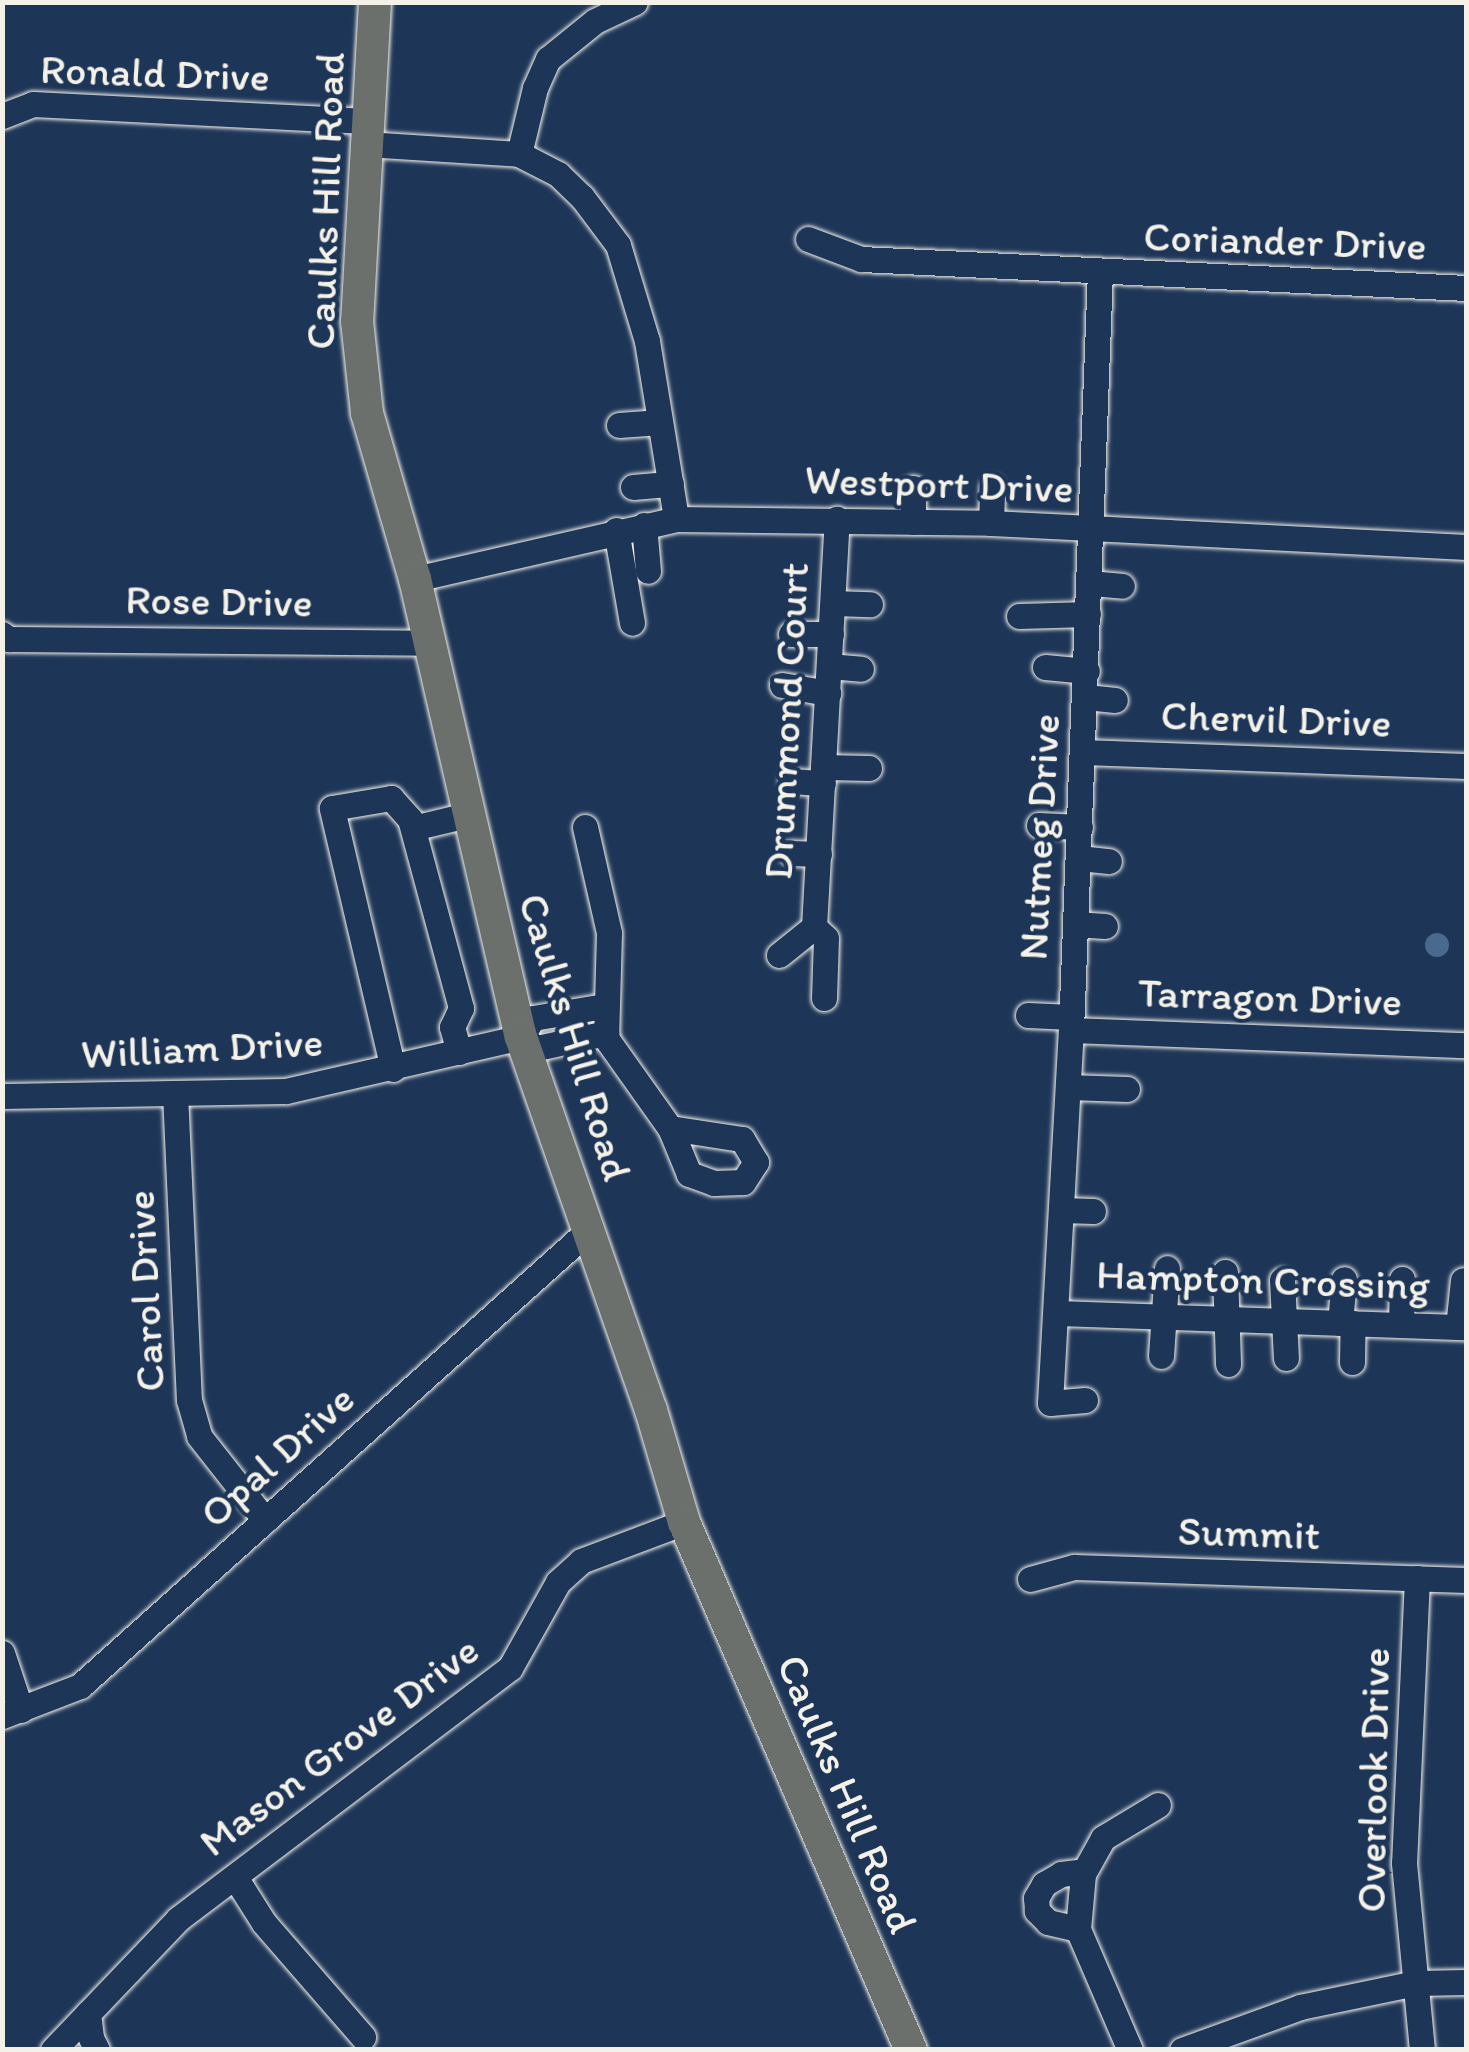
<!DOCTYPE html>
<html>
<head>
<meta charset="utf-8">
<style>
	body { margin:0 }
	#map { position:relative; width:1469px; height:2052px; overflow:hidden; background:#1d3557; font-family:Itim,sans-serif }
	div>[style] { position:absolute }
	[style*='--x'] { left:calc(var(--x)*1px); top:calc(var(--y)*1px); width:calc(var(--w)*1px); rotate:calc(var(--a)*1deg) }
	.water>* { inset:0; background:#486a8f }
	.round { border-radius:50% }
	.roads { filter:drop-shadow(0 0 2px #f4f1e8) drop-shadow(0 0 2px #f4f1e8) }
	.minor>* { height:25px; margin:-12.5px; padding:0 12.5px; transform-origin:12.5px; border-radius:12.5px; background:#1d3557 }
	.major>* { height:32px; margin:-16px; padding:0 16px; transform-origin:16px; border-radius:16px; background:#6c706d }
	span { translate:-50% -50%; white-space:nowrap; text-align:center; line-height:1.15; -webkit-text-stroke:8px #1d3557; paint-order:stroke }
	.street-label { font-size:42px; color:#f4f1e8 }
	.frame { position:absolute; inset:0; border:5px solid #f4f1e8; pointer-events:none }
</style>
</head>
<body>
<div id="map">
	<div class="water">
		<i class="round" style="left:1425px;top:933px;width:24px;height:24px"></i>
	</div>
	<div class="roads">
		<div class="minor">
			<i style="--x:2;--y:116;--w:33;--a:-21"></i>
			<i style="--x:33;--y:104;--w:334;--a:2.9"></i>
			<i style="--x:366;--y:144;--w:153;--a:3.7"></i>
			<i style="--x:519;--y:154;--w:44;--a:27.1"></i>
			<i style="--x:558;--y:174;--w:33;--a:44"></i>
			<i style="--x:582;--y:197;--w:60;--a:53.1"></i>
			<i style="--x:618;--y:245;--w:100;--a:73.2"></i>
			<i style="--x:647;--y:341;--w:180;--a:80.7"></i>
			<i style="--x:519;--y:154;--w:68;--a:-76.4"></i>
			<i style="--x:535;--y:88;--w:32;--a:-66"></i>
			<i style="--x:548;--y:59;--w:60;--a:-39"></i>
			<i style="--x:595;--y:21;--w:44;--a:-25.4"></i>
			<i style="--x:808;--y:239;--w:57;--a:20.7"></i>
			<i style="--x:861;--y:259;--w:606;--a:2.74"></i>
			<i style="--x:619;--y:425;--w:41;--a:-4.2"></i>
			<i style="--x:633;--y:487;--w:38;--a:-5"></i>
			<i style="--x:913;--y:488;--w:34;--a:90"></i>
			<i style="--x:991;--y:523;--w:36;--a:-88"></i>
			<i style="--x:644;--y:525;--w:46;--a:85"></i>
			<i style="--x:616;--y:530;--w:94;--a:80.2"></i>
			<i style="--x:415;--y:579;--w:268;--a:-12.9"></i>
			<i style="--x:676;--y:519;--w:315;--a:0.7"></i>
			<i style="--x:991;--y:523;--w:476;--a:2.9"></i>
			<i style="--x:1090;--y:583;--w:32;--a:5"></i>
			<i style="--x:833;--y:603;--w:37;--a:2"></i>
			<i style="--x:1019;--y:616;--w:69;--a:-1.7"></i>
			<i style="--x:2;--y:634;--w:9;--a:36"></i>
			<i style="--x:9;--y:639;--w:420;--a:0.5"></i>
			<i style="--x:791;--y:634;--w:40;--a:0"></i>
			<i style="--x:829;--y:666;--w:32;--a:5"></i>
			<i style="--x:1045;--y:667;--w:42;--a:5.4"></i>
			<i style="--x:782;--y:685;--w:47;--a:9.9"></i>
			<i style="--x:1086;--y:697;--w:29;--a:6"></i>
			<i style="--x:1083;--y:752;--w:383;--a:2.1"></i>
			<i style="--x:824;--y:767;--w:45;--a:1.3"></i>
			<i style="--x:791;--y:781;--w:32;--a:4"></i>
			<i style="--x:1039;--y:825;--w:41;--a:2.8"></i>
			<i style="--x:585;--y:827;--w:109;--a:77.2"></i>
			<i style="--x:609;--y:933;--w:105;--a:91.6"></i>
			<i style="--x:606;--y:1038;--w:110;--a:54.6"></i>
			<i style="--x:670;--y:1128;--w:73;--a:8.7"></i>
			<i style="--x:742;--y:1139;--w:27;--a:59"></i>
			<i style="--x:756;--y:1162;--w:24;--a:123"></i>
			<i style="--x:743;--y:1182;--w:29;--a:178"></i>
			<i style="--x:714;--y:1183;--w:27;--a:-160"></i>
			<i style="--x:689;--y:1174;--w:50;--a:-112.4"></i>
			<i style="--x:413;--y:828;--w:56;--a:-13.5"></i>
			<i style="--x:791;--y:853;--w:28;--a:2"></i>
			<i style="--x:1079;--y:858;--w:30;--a:6"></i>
			<i style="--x:1075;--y:924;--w:30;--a:4"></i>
			<i style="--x:814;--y:927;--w:409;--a:-86.8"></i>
			<i style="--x:814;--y:927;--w:16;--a:43"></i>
			<i style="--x:826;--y:938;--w:60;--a:91.9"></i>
			<i style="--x:779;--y:955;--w:45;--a:-38.7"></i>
			<i style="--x:1028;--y:1015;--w:43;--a:2.7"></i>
			<i style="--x:1071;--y:1030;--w:395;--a:2.2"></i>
			<i style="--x:521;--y:1037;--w:22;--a:-58"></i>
			<i style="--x:533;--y:1018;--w:72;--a:-9.6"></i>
			<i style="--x:521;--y:1037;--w:19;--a:35"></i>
			<i style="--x:537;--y:1048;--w:71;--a:-12.3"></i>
			<i style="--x:393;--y:1069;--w:268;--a:-103.2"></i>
			<i style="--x:332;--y:808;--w:60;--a:-9.6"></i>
			<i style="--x:391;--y:798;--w:28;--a:48"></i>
			<i style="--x:410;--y:819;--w:196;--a:74.9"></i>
			<i style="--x:461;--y:1008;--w:21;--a:115"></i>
			<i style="--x:452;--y:1027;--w:26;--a:74"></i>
			<i style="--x:1068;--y:1087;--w:59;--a:1.9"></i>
			<i style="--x:175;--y:1093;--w:307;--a:87.4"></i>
			<i style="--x:189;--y:1400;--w:37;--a:74"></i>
			<i style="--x:199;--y:1436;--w:107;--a:51.8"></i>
			<i style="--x:2;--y:1096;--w:284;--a:-1"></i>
			<i style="--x:286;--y:1091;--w:241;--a:-12.9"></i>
			<i style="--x:1062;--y:1210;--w:31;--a:2"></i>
			<i style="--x:1225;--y:1272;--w:92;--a:88.1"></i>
			<i style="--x:1282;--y:1280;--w:78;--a:87.1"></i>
			<i style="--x:1056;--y:1313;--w:410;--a:2"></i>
			<i style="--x:1340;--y:1323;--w:44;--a:-84.8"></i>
			<i style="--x:1401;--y:1325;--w:46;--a:-88.8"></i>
			<i style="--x:1458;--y:1327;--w:47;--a:-83.9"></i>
			<i style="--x:1161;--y:1356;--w:88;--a:-86.1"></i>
			<i style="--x:1352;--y:1362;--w:39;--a:-89"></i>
			<i style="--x:1085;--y:1400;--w:35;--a:175"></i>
			<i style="--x:1050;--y:1403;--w:374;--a:-86.8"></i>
			<i style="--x:1071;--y:1030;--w:758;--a:-87.81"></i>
			<i style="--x:1417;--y:1578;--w:285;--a:92.6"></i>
			<i style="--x:1404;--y:1863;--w:188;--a:84.5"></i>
			<i style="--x:1030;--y:1579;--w:46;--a:-15.3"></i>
			<i style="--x:1074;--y:1567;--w:392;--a:1.9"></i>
			<i style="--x:2;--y:1653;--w:60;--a:71.6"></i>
			<i style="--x:2;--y:1716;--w:84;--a:-21"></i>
			<i style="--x:80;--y:1686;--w:685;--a:-41.86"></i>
			<i style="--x:235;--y:1877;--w:54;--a:57.8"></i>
			<i style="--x:264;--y:1923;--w:151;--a:49"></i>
			<i style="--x:1078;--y:1929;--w:31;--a:-167"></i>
			<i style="--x:1048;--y:1922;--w:16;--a:-135"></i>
			<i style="--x:1037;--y:1911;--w:13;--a:-94"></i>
			<i style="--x:1036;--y:1898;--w:16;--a:-60"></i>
			<i style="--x:1044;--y:1884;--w:20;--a:-30"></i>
			<i style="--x:1061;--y:1874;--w:23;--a:-7"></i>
			<i style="--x:88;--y:2013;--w:25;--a:83"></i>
			<i style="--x:91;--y:2038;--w:13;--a:63"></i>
			<i style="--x:53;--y:2050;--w:181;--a:-46.3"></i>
			<i style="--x:178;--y:1919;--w:416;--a:-37.1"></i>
			<i style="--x:510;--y:1668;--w:98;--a:-60.8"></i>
			<i style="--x:558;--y:1582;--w:31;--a:-42"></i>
			<i style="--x:581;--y:1561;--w:110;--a:-20.7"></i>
			<i style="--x:1130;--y:2050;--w:132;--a:-113.3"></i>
			<i style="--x:1078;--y:1929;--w:55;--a:-84.8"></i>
			<i style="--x:1083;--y:1874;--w:41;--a:-60.9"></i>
			<i style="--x:1103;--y:1838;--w:64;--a:-31"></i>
			<i style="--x:1182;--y:2050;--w:126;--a:-20"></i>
			<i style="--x:1300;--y:2007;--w:118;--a:-11.7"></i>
			<i style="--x:1416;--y:1983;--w:50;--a:-1.1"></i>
		</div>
		<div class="major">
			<i style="--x:375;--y:2;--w:320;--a:93.2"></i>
			<i style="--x:357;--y:321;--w:93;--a:83.8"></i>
			<i style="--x:367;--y:413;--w:173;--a:73.9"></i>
			<i style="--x:415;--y:579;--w:470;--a:77"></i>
			<i style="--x:521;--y:1037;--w:395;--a:70.8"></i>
			<i style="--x:651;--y:1410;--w:117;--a:73.6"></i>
			<i style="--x:684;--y:1522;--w:575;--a:66.74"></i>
		</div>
	</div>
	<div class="street-label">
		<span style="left:155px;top:73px;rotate:2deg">Ronald Drive</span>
		<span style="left:325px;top:201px;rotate:-88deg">Caulks Hill Road</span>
		<span style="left:1285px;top:241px;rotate:2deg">Coriander Drive</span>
		<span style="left:939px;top:484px;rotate:2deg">Westport Drive</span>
		<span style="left:219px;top:601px;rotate:1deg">Rose Drive</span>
		<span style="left:1276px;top:719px;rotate:2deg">Chervil Drive</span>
		<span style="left:786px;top:721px;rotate:-87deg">Drummond Court</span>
		<span style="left:1039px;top:837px;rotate:-87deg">Nutmeg Drive</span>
		<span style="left:1270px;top:997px;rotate:2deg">Tarragon Drive</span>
		<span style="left:575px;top:1037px;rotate:73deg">Caulks Hill Road</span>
		<span style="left:202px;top:1048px;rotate:-3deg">William Drive</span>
		<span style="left:1263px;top:1280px;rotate:2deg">Hampton Crossing</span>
		<span style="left:145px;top:1291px;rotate:-93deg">Carol Drive</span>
		<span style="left:277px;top:1456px;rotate:-42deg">Opal Drive</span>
		<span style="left:1249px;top:1533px;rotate:2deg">Summit</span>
		<span style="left:339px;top:1746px;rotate:-37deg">Mason Grove Drive</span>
		<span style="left:1373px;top:1780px;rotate:-89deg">Overlook Drive</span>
		<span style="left:847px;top:1794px;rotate:67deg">Caulks Hill Road</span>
	</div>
	<div class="frame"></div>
</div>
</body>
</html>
